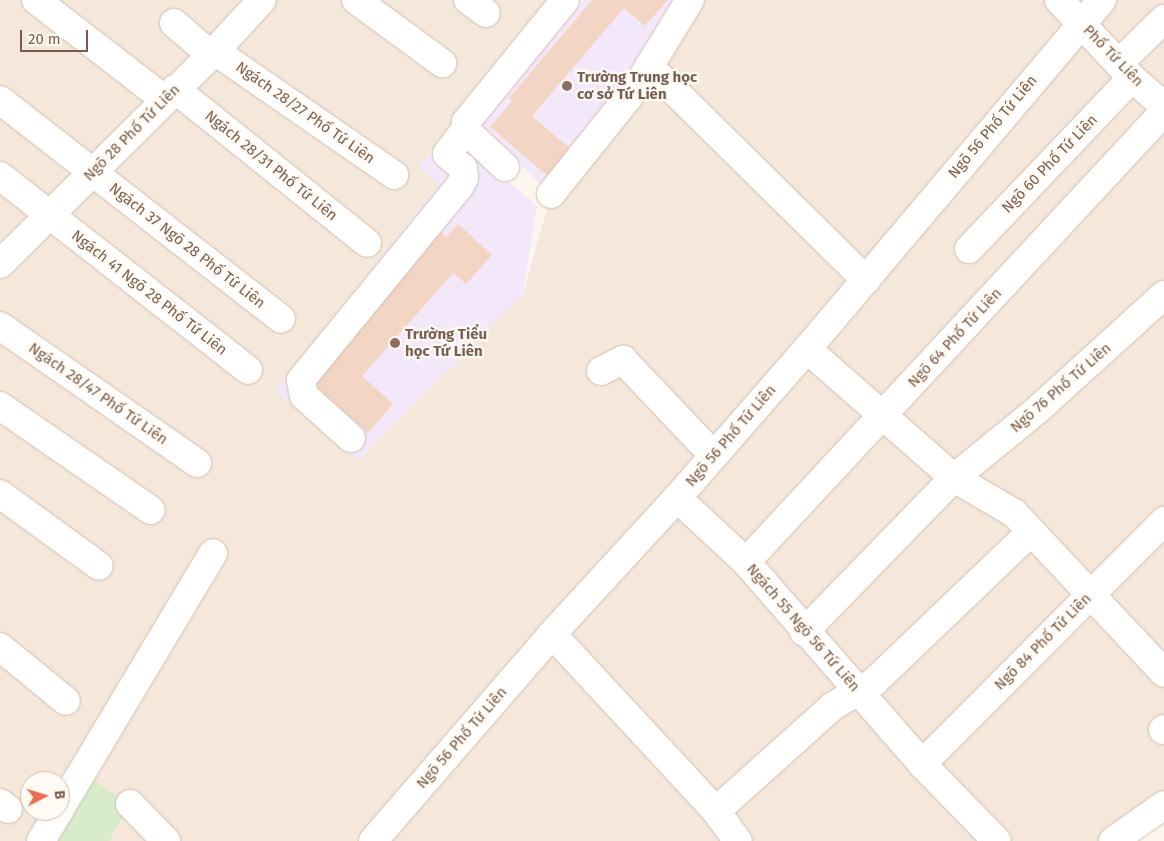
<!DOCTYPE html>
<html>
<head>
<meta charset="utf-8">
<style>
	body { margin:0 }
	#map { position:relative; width:1164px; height:841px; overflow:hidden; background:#fdf6ec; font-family:"Fira Sans",sans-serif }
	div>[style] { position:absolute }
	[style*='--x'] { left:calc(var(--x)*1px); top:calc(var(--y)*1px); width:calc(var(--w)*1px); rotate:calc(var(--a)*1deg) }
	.residential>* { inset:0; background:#f5e8da }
	.education>* { inset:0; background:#f3e8fa }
	.green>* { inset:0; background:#d8ecc9 }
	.building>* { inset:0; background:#f3d5c3 }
	.roads { filter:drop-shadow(0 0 1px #d1beb0) drop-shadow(0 0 1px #d1beb0) }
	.minor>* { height:28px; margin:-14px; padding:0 14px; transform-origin:14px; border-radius:14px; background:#fff }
	.dots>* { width:14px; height:14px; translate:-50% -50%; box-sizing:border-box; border:2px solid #fffaf3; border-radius:50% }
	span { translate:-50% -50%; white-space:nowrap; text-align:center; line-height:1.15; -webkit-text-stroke:4.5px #fffaf3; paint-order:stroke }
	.street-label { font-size:15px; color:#7a5c4d }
	.education-label { font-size:15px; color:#785e54; font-weight:700 }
	.left { translate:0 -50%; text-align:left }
	.north { position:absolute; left:20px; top:771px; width:50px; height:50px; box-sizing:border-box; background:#fffaf3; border:1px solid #cabbb1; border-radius:50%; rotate:85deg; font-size:14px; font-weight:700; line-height:20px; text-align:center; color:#7a5c4d }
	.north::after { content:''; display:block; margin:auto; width:18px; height:22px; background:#e76f51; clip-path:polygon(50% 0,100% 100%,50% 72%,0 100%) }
	.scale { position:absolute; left:20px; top:30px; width:68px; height:22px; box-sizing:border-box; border:2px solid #7a5c4d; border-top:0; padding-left:6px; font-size:15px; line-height:18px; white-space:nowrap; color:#7a5c4d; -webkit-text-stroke:4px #fffaf3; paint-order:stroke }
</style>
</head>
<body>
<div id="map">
	<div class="residential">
		<i style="clip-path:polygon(evenodd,0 0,553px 0,419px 167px,439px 184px,276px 391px,359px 460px,523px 295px,551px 194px,693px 0,1164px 0,1164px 803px,1109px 841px,109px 841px,130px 804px,50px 841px,0 841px,0 0,30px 781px,60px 781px,60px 811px,30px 811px,30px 781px)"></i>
	</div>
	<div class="education">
		<i style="clip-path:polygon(584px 0,676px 0,616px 102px,545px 189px,478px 123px)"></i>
		<i style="clip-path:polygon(450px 131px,537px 206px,523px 295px,359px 460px,276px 391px,439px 184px,419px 167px)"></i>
	</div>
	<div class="green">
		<i style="clip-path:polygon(88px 777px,130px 804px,109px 841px,53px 841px)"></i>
	</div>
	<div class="building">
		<i style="clip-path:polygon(592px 0,668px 0,645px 26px,624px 8px,532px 116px,573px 151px,550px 178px,490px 127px,512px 101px,509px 98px)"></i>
		<i style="clip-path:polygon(458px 224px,492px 255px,466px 284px,453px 273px,362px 376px,393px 404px,368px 433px,309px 380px,439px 231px,446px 237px)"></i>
	</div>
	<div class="roads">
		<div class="minor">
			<i style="--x:36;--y:0;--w:162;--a:37.7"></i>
			<i style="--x:356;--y:0;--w:107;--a:36.2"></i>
			<i style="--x:468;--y:0;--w:22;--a:36"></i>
			<i style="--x:1059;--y:0;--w:107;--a:46.9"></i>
			<i style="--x:1132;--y:78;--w:35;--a:41"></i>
			<i style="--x:1158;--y:101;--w:13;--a:63"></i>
			<i style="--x:174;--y:23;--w:49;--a:40.9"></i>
			<i style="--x:215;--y:51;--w:218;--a:34.7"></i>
			<i style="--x:1119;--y:63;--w:63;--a:-44.4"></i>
			<i style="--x:649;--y:66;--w:305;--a:44.6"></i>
			<i style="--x:175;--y:89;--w:246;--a:38.7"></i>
			<i style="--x:0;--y:100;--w:356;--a:37.9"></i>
			<i style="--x:505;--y:167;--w:54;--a:-137.2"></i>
			<i style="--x:465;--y:130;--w:8;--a:-83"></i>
			<i style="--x:466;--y:122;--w:157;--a:-50.9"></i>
			<i style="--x:0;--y:176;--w:315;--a:38"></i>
			<i style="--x:551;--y:194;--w:136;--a:-51.3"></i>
			<i style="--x:636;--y:88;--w:103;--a:-58.5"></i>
			<i style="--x:969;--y:249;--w:236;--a:-46.4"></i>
			<i style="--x:0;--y:264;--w:303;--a:-44.7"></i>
			<i style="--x:215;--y:51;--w:69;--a:-47.3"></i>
			<i style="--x:0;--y:326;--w:240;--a:34.8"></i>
			<i style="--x:807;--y:349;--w:196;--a:41.3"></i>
			<i style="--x:954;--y:478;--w:69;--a:30.3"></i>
			<i style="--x:1014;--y:513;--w:219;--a:46.8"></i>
			<i style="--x:601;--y:371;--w:25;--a:-27"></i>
			<i style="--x:623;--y:360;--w:132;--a:46.5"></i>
			<i style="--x:0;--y:406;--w:183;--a:34.6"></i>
			<i style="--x:351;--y:438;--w:63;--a:-138.2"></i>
			<i style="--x:304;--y:396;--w:16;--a:-101"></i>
			<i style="--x:301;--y:380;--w:249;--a:-50.7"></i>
			<i style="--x:459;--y:187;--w:10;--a:-61"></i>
			<i style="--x:464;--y:178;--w:10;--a:-96"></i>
			<i style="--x:463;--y:168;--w:21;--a:-139"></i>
			<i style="--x:447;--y:154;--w:30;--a:-53"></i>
			<i style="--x:0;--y:494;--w:122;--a:36"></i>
			<i style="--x:677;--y:498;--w:94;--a:42.8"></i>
			<i style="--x:746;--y:562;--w:268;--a:48.9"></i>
			<i style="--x:922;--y:764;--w:107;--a:45.8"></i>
			<i style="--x:746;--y:562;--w:613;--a:-47.12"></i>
			<i style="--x:804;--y:632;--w:215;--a:-45.8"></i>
			<i style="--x:954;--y:478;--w:104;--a:-39.2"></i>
			<i style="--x:1035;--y:412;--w:174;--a:-42.2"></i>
			<i style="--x:552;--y:634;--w:241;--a:47.2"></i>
			<i style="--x:716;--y:811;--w:37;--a:54"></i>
			<i style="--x:0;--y:647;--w:85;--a:39.3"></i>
			<i style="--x:1163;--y:730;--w:1;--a:-45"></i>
			<i style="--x:922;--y:764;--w:343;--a:-45.1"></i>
			<i style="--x:0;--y:803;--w:10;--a:37"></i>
			<i style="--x:130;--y:804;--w:52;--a:45.8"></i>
			<i style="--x:60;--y:809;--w:298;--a:-59.1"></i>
			<i style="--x:716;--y:811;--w:157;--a:-41.9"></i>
			<i style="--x:833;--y:706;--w:48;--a:-30.3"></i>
			<i style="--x:874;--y:682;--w:217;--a:-43.7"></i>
			<i style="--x:41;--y:841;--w:35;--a:-59"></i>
			<i style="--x:373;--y:841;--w:274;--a:-49.1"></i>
			<i style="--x:552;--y:634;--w:185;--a:-47.4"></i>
			<i style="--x:677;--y:498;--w:198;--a:-48.9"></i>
			<i style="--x:807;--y:349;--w:457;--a:-49.8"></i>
			<i style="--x:1113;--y:841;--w:62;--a:-35.2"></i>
		</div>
	</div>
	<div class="dots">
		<i style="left:567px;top:86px;background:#8d6e63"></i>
		<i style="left:395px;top:343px;background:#8d6e63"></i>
	</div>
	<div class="street-label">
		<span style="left:1113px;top:56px;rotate:46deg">Phố Tứ Liên</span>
		<span style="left:305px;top:113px;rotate:35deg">Ngách 28/27 Phố Tứ Liên</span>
		<span style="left:993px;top:127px;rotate:-50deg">Ngõ 56 Phố Tứ Liên</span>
		<span style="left:132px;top:133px;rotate:-45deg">Ngõ 28 Phố Tứ Liên</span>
		<span style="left:1050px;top:164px;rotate:-46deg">Ngõ 60 Phố Tứ Liên</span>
		<span style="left:271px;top:166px;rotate:39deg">Ngách 28/31 Phố Tứ Liên</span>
		<span style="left:187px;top:246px;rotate:38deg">Ngách 37 Ngõ 28 Phố Tứ Liên</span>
		<span style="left:149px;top:293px;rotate:38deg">Ngách 41 Ngõ 28 Phố Tứ Liên</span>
		<span style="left:955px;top:338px;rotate:-47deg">Ngõ 64 Phố Tứ Liên</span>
		<span style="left:1061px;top:388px;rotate:-41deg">Ngõ 76 Phố Tứ Liên</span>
		<span style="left:98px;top:394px;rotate:35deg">Ngách 28/47 Phố Tứ Liên</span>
		<span style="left:731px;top:436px;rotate:-49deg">Ngõ 56 Phố Tứ Liên</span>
		<span style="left:803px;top:628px;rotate:49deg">Ngách 55 Ngõ 56 Tứ Liên</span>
		<span style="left:1043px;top:642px;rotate:-45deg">Ngõ 84 Phố Tứ Liên</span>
		<span style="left:462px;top:738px;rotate:-49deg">Ngõ 56 Phố Tứ Liên</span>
	</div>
	<div class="education-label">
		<span class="left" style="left:577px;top:86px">Trường Trung học<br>cơ sở Tứ Liên</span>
		<span class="left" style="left:405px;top:343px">Trường Tiểu<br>học Tứ Liên</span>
	</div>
	<div class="north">B</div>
	<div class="scale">20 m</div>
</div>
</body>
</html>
